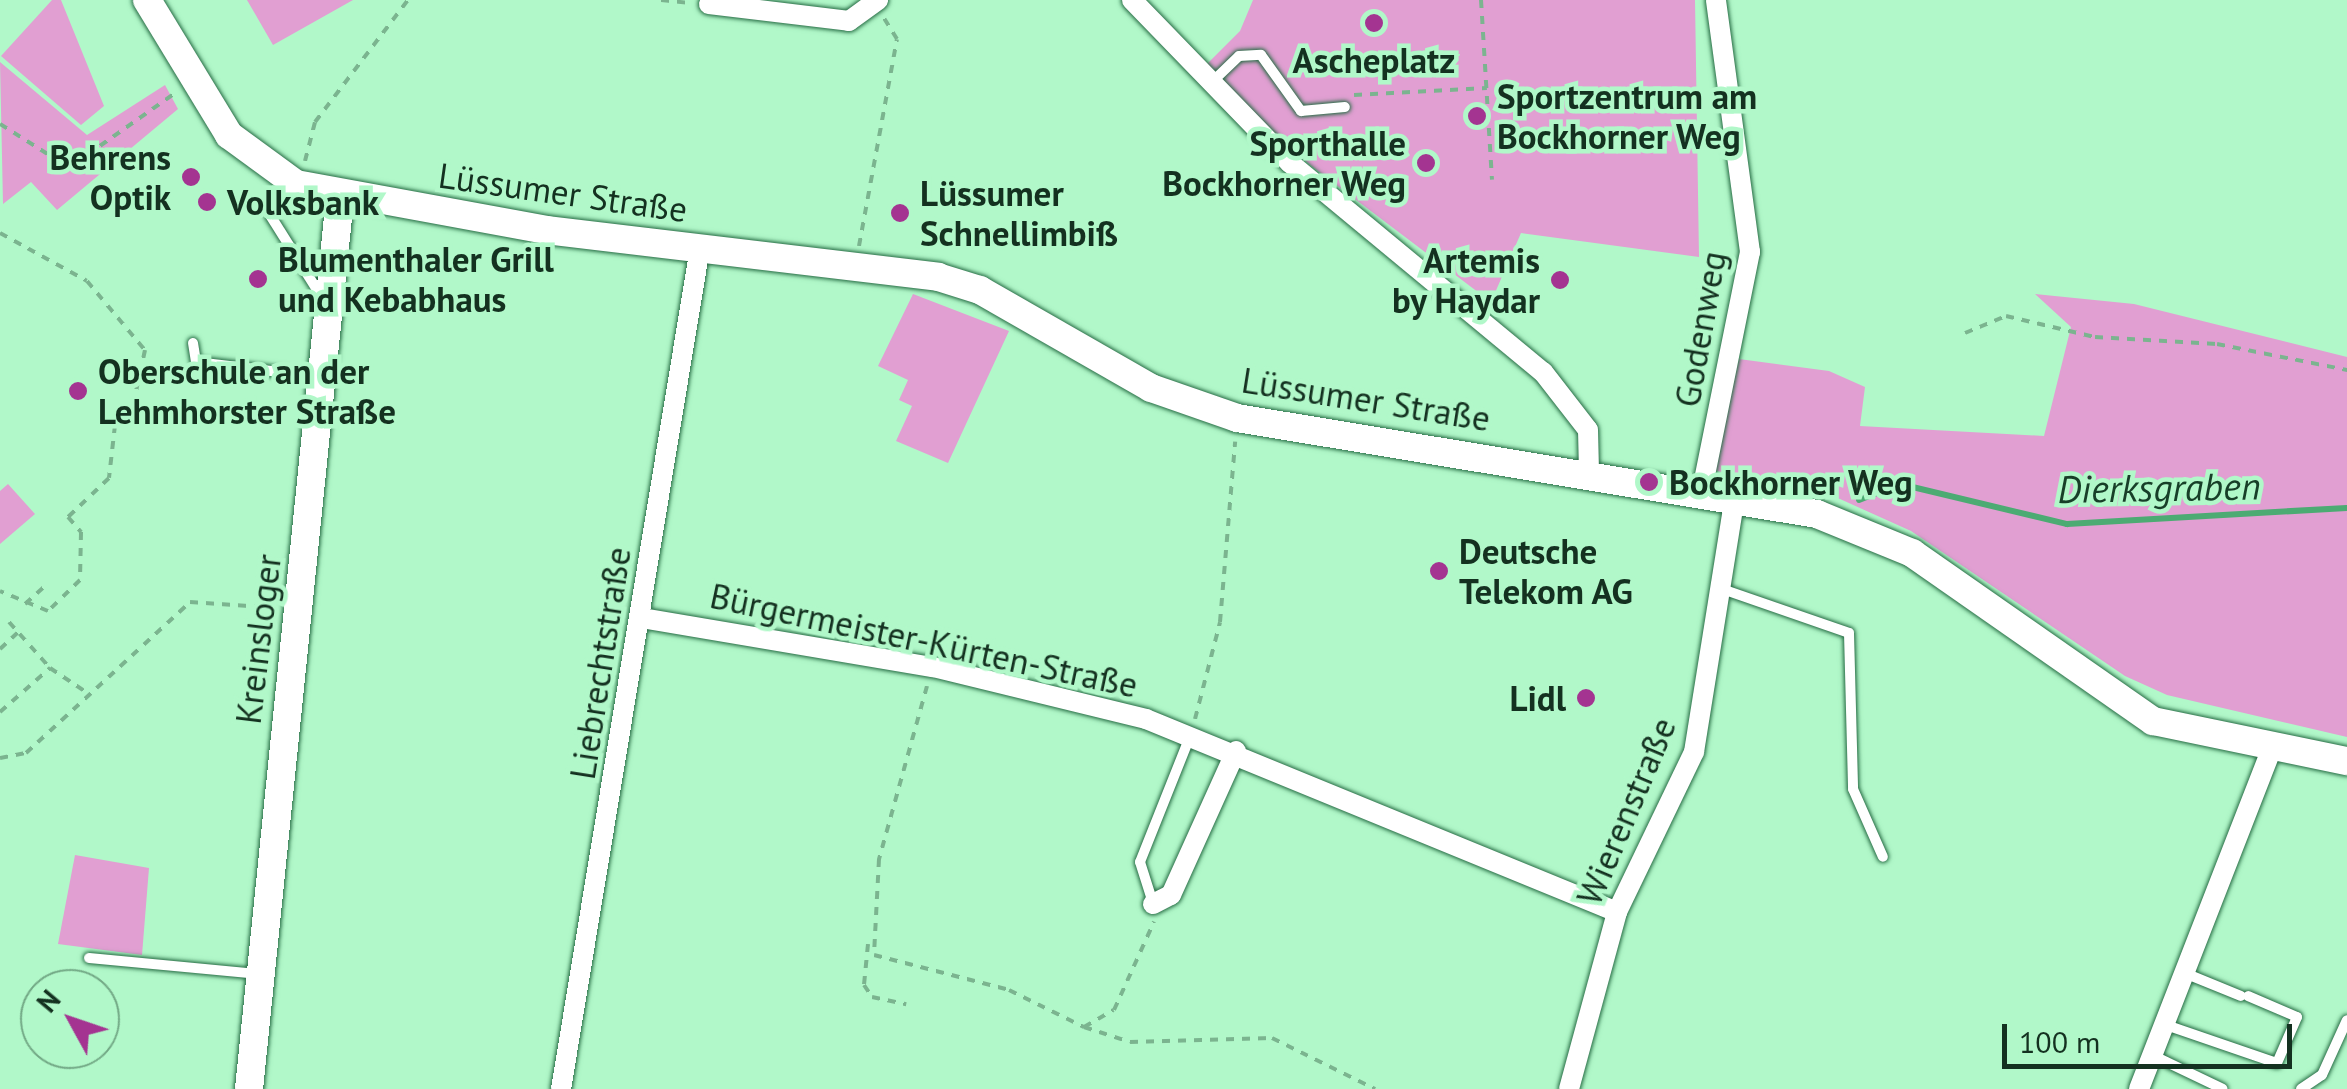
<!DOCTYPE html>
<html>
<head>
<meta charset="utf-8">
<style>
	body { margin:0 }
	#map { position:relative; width:2347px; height:1089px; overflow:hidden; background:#b1f8c9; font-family:"PT Sans",sans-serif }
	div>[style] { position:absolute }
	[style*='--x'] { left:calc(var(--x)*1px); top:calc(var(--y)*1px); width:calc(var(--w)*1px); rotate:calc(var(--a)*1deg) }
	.green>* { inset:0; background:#e19fd2 }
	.stream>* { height:6px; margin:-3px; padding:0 3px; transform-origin:3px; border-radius:3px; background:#4cab73 }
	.path>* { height:4px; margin-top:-2px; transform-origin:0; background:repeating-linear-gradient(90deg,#7bb48f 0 8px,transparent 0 16px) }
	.roads { filter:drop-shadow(0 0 2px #266c44) drop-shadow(0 0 2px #266c44) }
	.lane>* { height:10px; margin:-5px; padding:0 5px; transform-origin:5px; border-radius:5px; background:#fff }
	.street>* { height:20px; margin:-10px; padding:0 10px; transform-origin:10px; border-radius:10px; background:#fff }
	.secondary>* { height:28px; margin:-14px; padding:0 14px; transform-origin:14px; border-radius:14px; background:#fff }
	.dots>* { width:28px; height:28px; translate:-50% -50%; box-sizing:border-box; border:5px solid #b1f8c9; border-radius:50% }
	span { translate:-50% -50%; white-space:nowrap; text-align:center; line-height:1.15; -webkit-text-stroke:9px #b1f8c9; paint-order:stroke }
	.poi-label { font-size:35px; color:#143120; font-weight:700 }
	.left { translate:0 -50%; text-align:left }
	.right { translate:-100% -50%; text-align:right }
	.street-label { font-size:35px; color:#143120 }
	.water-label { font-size:38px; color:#173f28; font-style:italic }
	.north { position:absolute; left:20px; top:969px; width:100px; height:100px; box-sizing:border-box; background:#b1f8c9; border:2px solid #72a885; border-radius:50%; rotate:310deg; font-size:28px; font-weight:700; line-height:40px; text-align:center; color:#143120 }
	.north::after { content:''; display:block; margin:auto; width:35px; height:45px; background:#a43491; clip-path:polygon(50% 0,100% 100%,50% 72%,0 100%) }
	.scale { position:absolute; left:2002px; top:1024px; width:290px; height:45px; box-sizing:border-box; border:5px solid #143120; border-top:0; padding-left:12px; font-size:30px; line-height:35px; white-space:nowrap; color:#143120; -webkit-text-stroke:8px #b1f8c9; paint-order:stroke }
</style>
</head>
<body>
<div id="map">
	<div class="green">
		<i style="clip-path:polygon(52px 0,61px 0,104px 106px,81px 125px,1px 56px)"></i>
		<i style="clip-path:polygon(247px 0,353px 0,273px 45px)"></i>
		<i style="clip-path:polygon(1253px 0,1695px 0,1699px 257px,1521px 233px,1491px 302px,1310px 165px,1204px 67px,1240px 31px)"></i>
		<i style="clip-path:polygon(0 62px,87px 135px,165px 85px,178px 109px,57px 210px,31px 182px,3px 204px)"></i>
		<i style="clip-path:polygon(913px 294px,1009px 331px,948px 463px,896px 441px,912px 406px,899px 400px,908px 380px,878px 366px)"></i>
		<i style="clip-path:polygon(2035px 294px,2134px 304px,2347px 357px,2347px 737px,2167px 695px,2125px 676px,1911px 531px,1840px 499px,1713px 470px,1739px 359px,1829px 371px,1865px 387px,1860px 426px,2044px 436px,2071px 327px)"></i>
		<i style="clip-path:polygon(8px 484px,35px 514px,0 544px,0 491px)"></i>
		<i style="clip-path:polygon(75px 855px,149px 868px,142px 955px,58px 944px)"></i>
	</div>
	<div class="stream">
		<i style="--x:1859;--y:500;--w:44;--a:-21.3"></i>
		<i style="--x:1900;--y:484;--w:172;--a:13.5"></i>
		<i style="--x:2067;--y:524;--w:280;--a:-3.3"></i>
	</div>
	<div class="path">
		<i style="--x:661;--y:0;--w:30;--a:6"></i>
		<i style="--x:1481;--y:0;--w:180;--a:86.5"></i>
		<i style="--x:1354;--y:95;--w:133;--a:-3"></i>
		<i style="--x:0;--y:124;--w:67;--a:32.3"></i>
		<i style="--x:57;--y:160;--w:30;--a:-9"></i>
		<i style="--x:87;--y:155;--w:111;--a:-35.1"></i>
		<i style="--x:305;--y:161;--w:40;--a:-75.6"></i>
		<i style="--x:315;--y:122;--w:153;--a:-52.7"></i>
		<i style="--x:0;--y:233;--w:99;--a:28.9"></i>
		<i style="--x:87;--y:281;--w:90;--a:50"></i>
		<i style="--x:145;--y:350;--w:56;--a:102.3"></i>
		<i style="--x:133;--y:405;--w:27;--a:132"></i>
		<i style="--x:115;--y:425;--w:53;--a:96.5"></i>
		<i style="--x:109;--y:478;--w:57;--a:136.4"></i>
		<i style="--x:68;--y:517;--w:20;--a:49"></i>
		<i style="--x:81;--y:532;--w:48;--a:91.2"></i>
		<i style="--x:80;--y:580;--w:45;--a:135.9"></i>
		<i style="--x:48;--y:611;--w:52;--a:-157.4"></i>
		<i style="--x:859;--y:246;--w:210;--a:-79.6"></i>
		<i style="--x:897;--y:39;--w:25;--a:-122"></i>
		<i style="--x:1965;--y:333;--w:44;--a:-22.5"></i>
		<i style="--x:2006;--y:316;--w:91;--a:13.3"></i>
		<i style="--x:2095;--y:337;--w:122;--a:3.3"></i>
		<i style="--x:2217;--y:344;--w:133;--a:11.3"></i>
		<i style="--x:25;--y:604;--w:25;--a:-42"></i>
		<i style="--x:9;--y:622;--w:62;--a:48.3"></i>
		<i style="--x:0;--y:649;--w:25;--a:-43"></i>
		<i style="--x:927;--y:686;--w:180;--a:105.5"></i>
		<i style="--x:879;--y:859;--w:96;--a:93"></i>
		<i style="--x:874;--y:955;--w:139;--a:14.5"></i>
		<i style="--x:1009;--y:990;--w:84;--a:26.3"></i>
		<i style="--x:1084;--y:1027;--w:34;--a:-30"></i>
		<i style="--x:1114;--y:1010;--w:97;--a:-65.6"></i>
		<i style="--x:0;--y:712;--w:67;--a:-41.3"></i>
		<i style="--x:50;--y:668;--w:43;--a:33.7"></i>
		<i style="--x:1195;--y:719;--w:100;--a:-75.5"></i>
		<i style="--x:1220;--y:622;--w:181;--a:-85.2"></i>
		<i style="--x:0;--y:758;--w:26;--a:-11"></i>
		<i style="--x:26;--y:753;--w:223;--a:-42.6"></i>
		<i style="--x:190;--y:602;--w:86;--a:4"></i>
		<i style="--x:868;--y:944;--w:41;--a:95.6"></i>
		<i style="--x:864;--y:985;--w:14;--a:56"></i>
		<i style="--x:872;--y:997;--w:35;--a:12"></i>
		<i style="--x:1084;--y:1027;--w:48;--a:18.1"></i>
		<i style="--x:1130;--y:1042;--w:142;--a:-1.6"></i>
		<i style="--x:1272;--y:1038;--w:115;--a:26.3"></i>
	</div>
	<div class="roads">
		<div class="lane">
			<i style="--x:1212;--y:82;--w:37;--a:-44"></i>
			<i style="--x:1239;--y:56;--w:22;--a:-3"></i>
			<i style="--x:1261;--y:55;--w:69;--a:54.5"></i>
			<i style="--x:1301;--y:111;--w:44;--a:-5.2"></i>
			<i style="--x:270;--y:215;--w:99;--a:57.8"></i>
			<i style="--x:193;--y:343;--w:19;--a:81"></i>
			<i style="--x:196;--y:362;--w:126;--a:6.8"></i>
			<i style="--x:1725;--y:590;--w:131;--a:19.1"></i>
			<i style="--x:1849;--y:633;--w:156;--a:88.5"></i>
			<i style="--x:1853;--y:789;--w:74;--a:66.2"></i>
			<i style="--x:1153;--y:903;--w:43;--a:-107.6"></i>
			<i style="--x:1140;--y:862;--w:138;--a:-68.3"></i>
			<i style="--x:89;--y:958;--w:169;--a:5.4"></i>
			<i style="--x:2187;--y:974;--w:58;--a:22.2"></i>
			<i style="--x:2166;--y:1025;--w:117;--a:18.9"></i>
			<i style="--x:2277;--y:1063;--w:50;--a:-66.5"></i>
			<i style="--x:2297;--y:1017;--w:53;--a:-156.8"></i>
			<i style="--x:2154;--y:1056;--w:76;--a:25.6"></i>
			<i style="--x:2301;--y:1089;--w:25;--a:-34"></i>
			<i style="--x:2322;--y:1075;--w:60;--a:-65.6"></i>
		</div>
		<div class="street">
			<i style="--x:1132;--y:0;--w:227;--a:45.9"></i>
			<i style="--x:1290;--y:163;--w:328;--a:39.6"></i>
			<i style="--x:1543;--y:372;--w:73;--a:52.2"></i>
			<i style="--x:1588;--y:430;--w:42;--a:88.6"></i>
			<i style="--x:709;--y:4;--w:141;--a:6.9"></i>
			<i style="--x:849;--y:21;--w:36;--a:-36"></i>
			<i style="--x:1702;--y:490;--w:243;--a:-78.6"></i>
			<i style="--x:1750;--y:252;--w:254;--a:-97.7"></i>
			<i style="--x:642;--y:618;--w:295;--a:9.6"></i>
			<i style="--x:933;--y:667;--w:219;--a:13.7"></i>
			<i style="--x:1146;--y:719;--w:509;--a:22.28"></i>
			<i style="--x:1153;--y:904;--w:20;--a:-27"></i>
			<i style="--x:1171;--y:895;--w:158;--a:-65.7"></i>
			<i style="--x:561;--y:1089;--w:852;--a:-80.62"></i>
			<i style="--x:1569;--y:1089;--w:183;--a:-74.8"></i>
			<i style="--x:1617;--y:912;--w:178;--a:-64.3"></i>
			<i style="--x:1694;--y:752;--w:259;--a:-80.9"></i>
			<i style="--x:2139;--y:1089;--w:366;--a:-68.7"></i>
		</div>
		<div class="secondary">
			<i style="--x:147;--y:0;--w:158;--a:58.7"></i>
			<i style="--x:229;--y:135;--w:83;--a:36.2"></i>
			<i style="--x:296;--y:184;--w:254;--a:10.4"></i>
			<i style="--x:546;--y:230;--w:395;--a:6.8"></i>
			<i style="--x:938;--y:277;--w:44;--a:17.2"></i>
			<i style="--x:980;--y:290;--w:197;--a:29.8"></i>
			<i style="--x:1151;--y:388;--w:91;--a:19.2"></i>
			<i style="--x:1237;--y:418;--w:588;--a:9.4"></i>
			<i style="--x:1817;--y:514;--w:103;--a:22.3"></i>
			<i style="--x:1912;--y:553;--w:294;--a:34.9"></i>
			<i style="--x:2153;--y:721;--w:198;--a:11.7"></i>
			<i style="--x:249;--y:1089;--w:896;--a:-84.17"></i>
		</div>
	</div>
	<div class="dots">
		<i style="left:1374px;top:23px;background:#a43491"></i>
		<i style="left:1477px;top:116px;background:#a43491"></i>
		<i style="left:1426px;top:163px;background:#a43491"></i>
		<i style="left:191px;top:177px;background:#a43491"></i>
		<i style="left:207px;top:202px;background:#a43491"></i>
		<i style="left:900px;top:213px;background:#a43491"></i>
		<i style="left:258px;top:279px;background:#a43491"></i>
		<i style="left:1560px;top:280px;background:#a43491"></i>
		<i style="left:78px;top:391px;background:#a43491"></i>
		<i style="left:1649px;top:482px;background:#a43491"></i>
		<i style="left:1439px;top:571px;background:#a43491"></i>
		<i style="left:1586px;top:698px;background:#a43491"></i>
	</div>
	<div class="poi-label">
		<span style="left:1374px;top:60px">Ascheplatz</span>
		<span class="left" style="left:1497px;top:116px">Sportzentrum am<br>Bockhorner Weg</span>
		<span class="right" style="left:1406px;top:163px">Sporthalle<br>Bockhorner Weg</span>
		<span class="right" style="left:171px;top:177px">Behrens<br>Optik</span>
		<span class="left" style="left:920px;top:213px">Lüssumer<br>Schnellimbiß</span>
		<span class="left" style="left:227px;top:202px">Volksbank</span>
		<span class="left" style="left:278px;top:279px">Blumenthaler Grill<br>und Kebabhaus</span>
		<span class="right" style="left:1540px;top:280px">Artemis<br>by Haydar</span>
		<span class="left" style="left:98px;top:391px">Oberschule an der<br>Lehmhorster Straße</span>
		<span class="left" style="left:1669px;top:482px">Bockhorner Weg</span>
		<span class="left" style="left:1459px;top:571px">Deutsche<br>Telekom AG</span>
		<span class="right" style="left:1566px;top:698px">Lidl</span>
	</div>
	<div class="street-label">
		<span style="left:563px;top:192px;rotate:8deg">Lüssumer Straße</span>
		<span style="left:1700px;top:329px;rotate:-80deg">Godenweg</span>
		<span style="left:1366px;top:399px;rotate:9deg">Lüssumer Straße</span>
		<span style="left:258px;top:639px;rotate:-83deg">Kreinsloger</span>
		<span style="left:924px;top:640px;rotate:12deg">Bürgermeister-Kürten-Straße</span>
		<span style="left:600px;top:663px;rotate:-81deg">Liebrechtstraße</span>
		<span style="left:1626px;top:811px;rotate:-67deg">Wierenstraße</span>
	</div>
	<div class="water-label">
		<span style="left:2159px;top:487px;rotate:-1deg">Dierksgraben</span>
	</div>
	<div class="north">N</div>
	<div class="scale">100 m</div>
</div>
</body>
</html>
